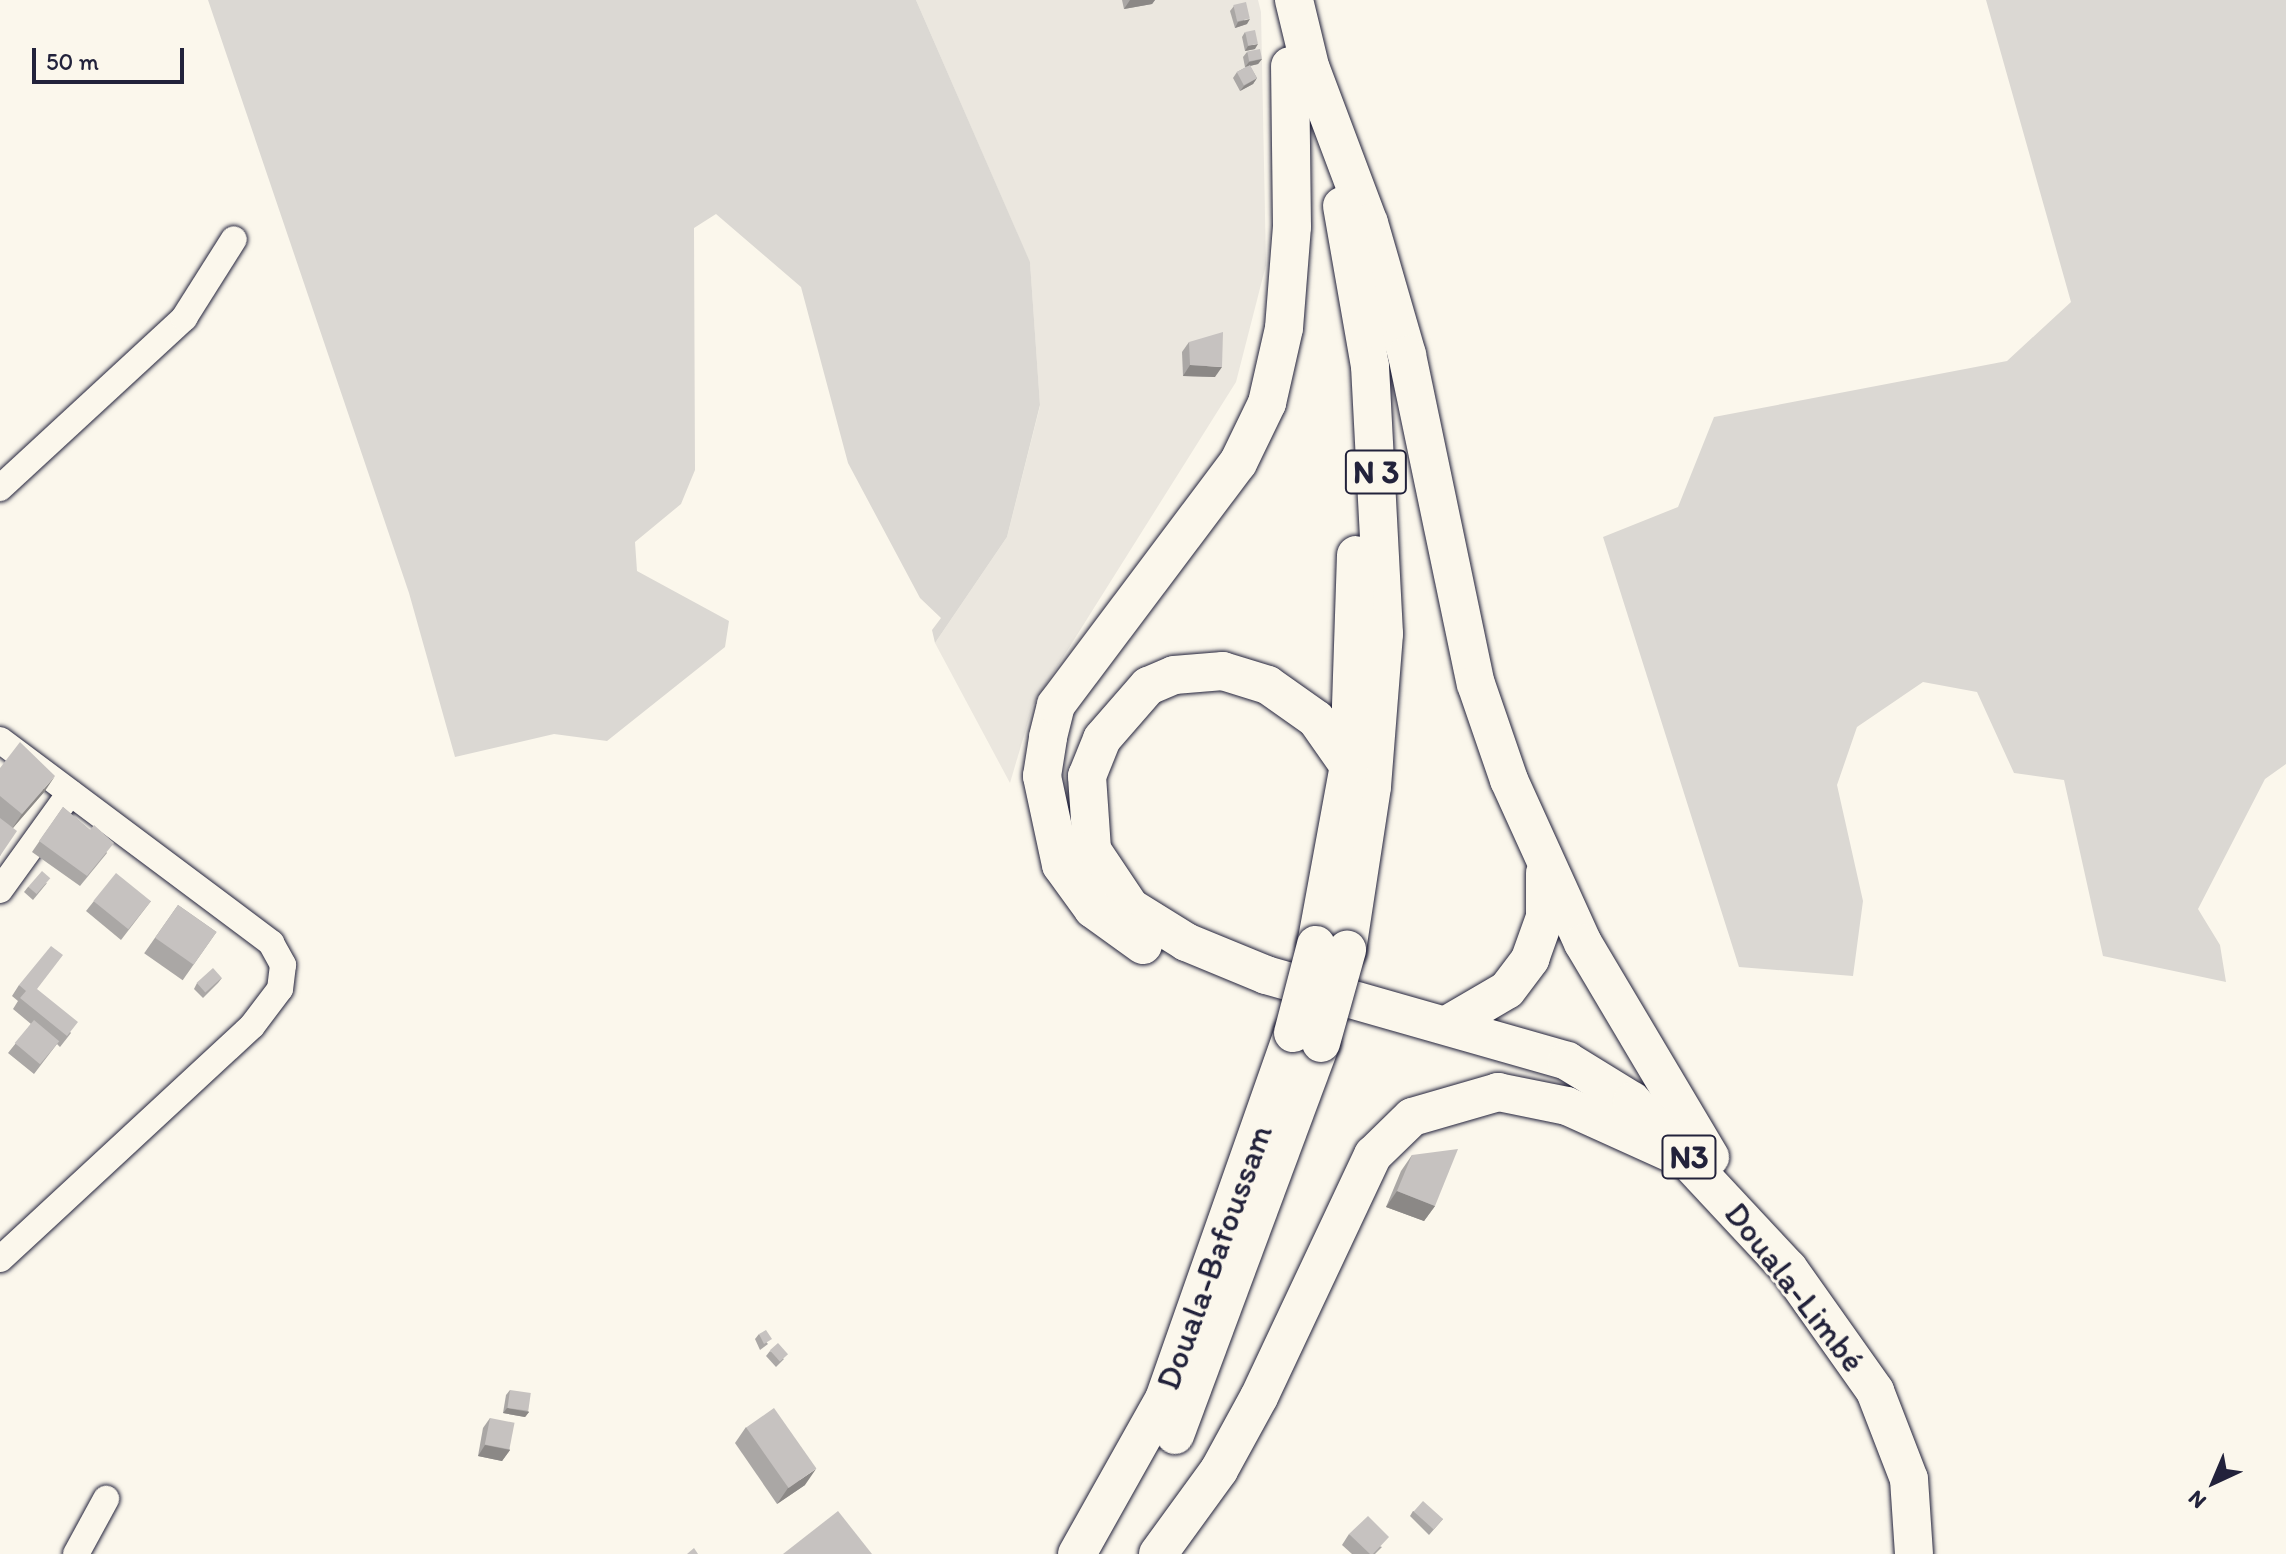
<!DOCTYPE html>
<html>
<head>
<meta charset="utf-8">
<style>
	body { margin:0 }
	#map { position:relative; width:2286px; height:1554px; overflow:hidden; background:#fbf7ec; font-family:Itim,sans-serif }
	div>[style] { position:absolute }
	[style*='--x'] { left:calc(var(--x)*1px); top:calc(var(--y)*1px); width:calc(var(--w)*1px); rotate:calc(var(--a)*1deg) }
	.built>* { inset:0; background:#ebe7df }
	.green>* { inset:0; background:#dbd8d3 }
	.roads { filter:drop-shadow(0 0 2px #22223b) drop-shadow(0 0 2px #22223b) }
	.minor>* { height:26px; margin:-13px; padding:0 13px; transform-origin:13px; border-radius:13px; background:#fbf7ec }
	.highway>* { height:38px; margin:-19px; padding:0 19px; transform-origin:19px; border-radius:19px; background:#fbf7ec }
	.bridges { filter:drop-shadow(0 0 2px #22223b) drop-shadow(0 0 2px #22223b) }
	.highway-bridge>* { height:38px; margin:-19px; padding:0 19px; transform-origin:19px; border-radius:19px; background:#fbf7ec }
	.wall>* { inset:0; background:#aaa7a5; transform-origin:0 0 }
	.shaded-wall>* { inset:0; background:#8b8886 }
	.building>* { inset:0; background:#c6c2c0; transform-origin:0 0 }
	span { translate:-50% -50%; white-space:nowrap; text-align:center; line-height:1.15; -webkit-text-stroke:6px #fbf7ec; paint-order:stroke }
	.shield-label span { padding:2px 6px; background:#fbf7ec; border:2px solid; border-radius:6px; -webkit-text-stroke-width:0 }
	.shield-label { font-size:32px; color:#22223b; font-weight:700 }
	.street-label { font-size:34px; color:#22223b }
	.north { position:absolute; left:2174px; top:1442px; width:80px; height:80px; -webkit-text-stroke:6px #fbf7ec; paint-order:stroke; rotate:224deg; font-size:22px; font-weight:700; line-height:32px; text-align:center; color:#22223b }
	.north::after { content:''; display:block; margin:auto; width:28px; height:36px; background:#22223b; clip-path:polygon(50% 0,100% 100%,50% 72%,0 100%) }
	.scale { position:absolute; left:32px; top:48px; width:152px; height:36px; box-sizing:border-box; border:4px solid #22223b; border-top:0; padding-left:10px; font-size:24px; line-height:28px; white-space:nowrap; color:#22223b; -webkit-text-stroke:6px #fbf7ec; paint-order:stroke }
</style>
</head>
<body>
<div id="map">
	<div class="built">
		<i style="clip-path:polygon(916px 0,1258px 0,1261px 12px,1266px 265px,1236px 382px,1033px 705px,1010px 783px,935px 643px,1007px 537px,1040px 406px,1030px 263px)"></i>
	</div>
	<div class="green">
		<i style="clip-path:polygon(208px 0,916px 0,1030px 262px,1040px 405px,1007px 537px,935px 643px,932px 630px,941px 618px,920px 598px,848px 463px,801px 287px,716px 214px,694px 228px,695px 470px,681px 504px,635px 542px,637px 571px,729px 621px,725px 647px,607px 741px,554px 734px,455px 757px,409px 593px)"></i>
		<i style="clip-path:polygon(1986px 0,2286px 0,2286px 764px,2265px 779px,2198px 909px,2220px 945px,2226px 982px,2103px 956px,2064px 780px,2014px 773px,1977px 692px,1923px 682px,1857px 727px,1837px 785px,1863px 901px,1853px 976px,1739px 967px,1603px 537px,1678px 507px,1714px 417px,2007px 361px,2071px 302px)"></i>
	</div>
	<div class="roads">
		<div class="minor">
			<i style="--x:0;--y:488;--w:251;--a:-42.7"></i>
			<i style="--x:184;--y:318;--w:93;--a:-57.7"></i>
			<i style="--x:0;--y:740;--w:339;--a:36.8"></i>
			<i style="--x:271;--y:943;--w:25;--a:61"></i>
			<i style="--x:283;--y:965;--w:24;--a:97"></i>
			<i style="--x:280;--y:989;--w:46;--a:127.1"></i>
			<i style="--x:252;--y:1026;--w:343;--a:137.2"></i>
			<i style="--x:0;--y:890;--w:120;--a:-54.2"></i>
			<i style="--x:76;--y:1554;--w:63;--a:-61.4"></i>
		</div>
		<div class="highway">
			<i style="--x:1294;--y:0;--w:98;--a:76.4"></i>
			<i style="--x:1311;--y:69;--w:165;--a:69.4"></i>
			<i style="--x:1369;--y:223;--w:137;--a:73.9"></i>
			<i style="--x:1407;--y:355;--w:336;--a:78.2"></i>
			<i style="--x:1476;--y:684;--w:102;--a:71"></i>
			<i style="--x:1509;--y:780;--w:179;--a:65.6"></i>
			<i style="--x:1583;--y:943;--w:249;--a:59.3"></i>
			<i style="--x:1342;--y:206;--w:162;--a:80.1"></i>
			<i style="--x:1370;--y:366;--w:268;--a:87"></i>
			<i style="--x:1384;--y:634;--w:153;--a:94.5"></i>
			<i style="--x:1372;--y:787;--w:165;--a:98.7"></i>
			<i style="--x:1349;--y:766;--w:57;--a:-125.1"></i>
			<i style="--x:1316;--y:719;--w:59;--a:-144.7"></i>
			<i style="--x:1268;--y:685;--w:47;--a:-162.7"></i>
			<i style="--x:1223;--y:671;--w:49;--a:175.3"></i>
			<i style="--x:1174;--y:675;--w:28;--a:157"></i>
			<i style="--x:1148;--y:686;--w:70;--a:131"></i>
			<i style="--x:1102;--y:739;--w:40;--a:112"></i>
			<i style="--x:1087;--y:776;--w:74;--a:86.1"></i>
			<i style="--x:1092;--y:850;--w:69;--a:56.3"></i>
			<i style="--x:1130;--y:907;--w:66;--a:32"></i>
			<i style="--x:1186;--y:942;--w:87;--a:22.4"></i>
			<i style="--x:1266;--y:975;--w:313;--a:15.9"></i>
			<i style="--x:1567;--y:1061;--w:76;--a:31.6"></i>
			<i style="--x:1632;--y:1101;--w:229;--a:47"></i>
			<i style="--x:1788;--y:1268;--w:151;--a:54.7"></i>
			<i style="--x:1875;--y:1391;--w:94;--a:68.9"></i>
			<i style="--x:1909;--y:1479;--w:75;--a:86.2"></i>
			<i style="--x:1143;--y:945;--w:62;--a:-144.2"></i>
			<i style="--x:1093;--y:909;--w:54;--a:-126"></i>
			<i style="--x:1061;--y:865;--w:91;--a:-102.1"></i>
			<i style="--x:1042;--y:776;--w:39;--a:-81"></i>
			<i style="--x:1048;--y:737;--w:33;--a:-76"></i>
			<i style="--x:1056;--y:705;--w:303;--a:-53.1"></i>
			<i style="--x:1238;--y:463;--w:67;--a:-64.2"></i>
			<i style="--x:1267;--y:403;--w:77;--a:-77.2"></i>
			<i style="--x:1284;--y:328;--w:101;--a:-85.5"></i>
			<i style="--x:1292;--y:227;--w:161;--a:-90.7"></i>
			<i style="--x:1316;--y:945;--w:182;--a:-79.6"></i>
			<i style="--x:1349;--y:766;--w:211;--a:-88.1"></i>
			<i style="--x:1447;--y:1025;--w:69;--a:-30.3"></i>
			<i style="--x:1507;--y:990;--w:39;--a:-53"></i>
			<i style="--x:1530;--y:959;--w:45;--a:-70.3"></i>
			<i style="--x:1545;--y:917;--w:44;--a:-90"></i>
			<i style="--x:1175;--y:1435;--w:418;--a:-69.6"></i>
			<i style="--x:1077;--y:1554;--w:178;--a:-60.7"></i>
			<i style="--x:1164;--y:1399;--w:388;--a:-70.6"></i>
			<i style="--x:1158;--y:1554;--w:104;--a:-54"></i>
			<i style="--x:1219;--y:1470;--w:83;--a:-61.3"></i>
			<i style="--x:1259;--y:1397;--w:268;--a:-64.8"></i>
			<i style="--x:1373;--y:1155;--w:54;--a:-44.3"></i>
			<i style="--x:1412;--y:1117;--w:90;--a:-16.2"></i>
			<i style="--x:1498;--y:1092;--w:70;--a:11.5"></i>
			<i style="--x:1567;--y:1106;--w:114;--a:24.3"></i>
		</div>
	</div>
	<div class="bridges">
		<div class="highway-bridge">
			<i style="--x:1293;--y:1033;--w:91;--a:-75.4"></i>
			<i style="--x:1321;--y:1043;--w:97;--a:-74.4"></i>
		</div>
	</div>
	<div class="wall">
		<i style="clip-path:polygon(1122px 0,1155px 0,1152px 4px,1124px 9px)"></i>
		<i style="clip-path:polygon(1234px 6px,1247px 24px,1235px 28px,1230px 11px)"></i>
		<i style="clip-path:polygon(1245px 32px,1255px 49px,1245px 51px,1242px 37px)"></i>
		<i style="clip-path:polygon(1247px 52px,1262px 59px,1258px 64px,1250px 66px,1257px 78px,1253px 84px,1240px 91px,1233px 78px,1237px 72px,1248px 66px,1245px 67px,1243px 57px)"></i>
		<i style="clip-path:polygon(1189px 342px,1215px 377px,1183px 376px,1182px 352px)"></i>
		<i style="clip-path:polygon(0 768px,45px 791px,13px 828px,0 856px)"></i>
		<i style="clip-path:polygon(63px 807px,90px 830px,107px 853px,80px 886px,32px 852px)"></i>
		<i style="clip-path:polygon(47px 883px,33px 900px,24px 892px,28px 887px)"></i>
		<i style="clip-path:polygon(94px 901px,151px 901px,121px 940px,86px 911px)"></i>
		<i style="left:178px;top:905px;width:47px;height:59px;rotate:35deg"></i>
		<i style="clip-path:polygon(222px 978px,218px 983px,203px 998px,194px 989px,197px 983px)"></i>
		<i style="clip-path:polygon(19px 985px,37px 990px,71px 1033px,60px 1047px,57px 1044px,34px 1074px,8px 1053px,31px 1024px,13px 1009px,18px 1001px,12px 996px)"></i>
		<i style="clip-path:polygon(1412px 1155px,1435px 1206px,1424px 1221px,1386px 1207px,1401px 1171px)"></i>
		<i style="clip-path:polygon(759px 1334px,768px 1344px,760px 1350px,755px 1339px)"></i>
		<i style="clip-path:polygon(770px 1351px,784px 1359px,776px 1367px,766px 1356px)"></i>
		<i style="clip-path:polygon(510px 1390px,529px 1412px,525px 1417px,503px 1413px,506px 1395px)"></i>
		<i style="clip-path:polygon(490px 1418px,510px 1450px,502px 1461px,478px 1456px,483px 1428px)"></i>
		<i style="clip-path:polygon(746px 1427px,805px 1485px,777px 1504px,735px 1443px)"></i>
		<i style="clip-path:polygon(1413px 1511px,1443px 1519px,1429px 1535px,1410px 1516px)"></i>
		<i style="clip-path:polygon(1349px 1534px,1382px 1547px,1375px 1554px,1352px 1554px,1342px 1545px)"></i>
	</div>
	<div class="shaded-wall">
		<i style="clip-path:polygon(1130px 0,1155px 0,1152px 4px,1124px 9px)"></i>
		<i style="clip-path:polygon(1250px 19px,1247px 24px,1235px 28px,1238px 22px)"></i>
		<i style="clip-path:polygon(1258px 44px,1255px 49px,1245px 51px,1248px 46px)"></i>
		<i style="clip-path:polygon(1262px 59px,1258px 64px,1245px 67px,1249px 62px)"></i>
		<i style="clip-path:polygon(1257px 78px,1253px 84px,1240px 91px,1244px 86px)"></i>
		<i style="clip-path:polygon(1190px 365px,1222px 367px,1215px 377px,1183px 376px)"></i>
		<i style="clip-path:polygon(55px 776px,45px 791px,11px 830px,22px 814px)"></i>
		<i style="clip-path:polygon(1397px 1191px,1435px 1206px,1424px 1221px,1386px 1207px)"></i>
		<i style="clip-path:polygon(507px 1408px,529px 1412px,525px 1417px,503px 1413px)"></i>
		<i style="clip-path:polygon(485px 1445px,510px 1450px,502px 1461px,478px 1456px)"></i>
		<i style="clip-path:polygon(816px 1469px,805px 1485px,777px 1504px,788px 1488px)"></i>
	</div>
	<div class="building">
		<i style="left:1246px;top:2px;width:17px;height:13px;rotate:77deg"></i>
		<i style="left:1255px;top:30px;width:14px;height:10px;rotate:78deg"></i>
		<i style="left:1260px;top:49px;width:10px;height:13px;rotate:79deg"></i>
		<i style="left:1250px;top:65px;width:15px;height:15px;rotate:62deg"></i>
		<i style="clip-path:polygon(1223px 332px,1222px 367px,1190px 365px,1189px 342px)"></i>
		<i style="clip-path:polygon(20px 742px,55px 776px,22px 814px,0 796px,0 768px)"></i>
		<i style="clip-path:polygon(63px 807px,90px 830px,94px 825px,114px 843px,87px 876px,39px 841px)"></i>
		<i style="clip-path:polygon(0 818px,17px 831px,0 856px)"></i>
		<i style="left:42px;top:871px;width:11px;height:21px;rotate:41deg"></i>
		<i style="left:116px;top:873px;width:45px;height:36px;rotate:39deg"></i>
		<i style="left:178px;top:905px;width:47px;height:40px;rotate:35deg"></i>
		<i style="clip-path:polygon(51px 946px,63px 955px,37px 989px,78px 1022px,67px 1036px,20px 998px,26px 991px,19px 985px)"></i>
		<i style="left:213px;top:968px;width:13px;height:22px;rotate:48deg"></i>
		<i style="left:34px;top:1020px;width:33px;height:30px;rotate:40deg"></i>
		<i style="clip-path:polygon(1458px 1149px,1435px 1206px,1397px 1191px,1412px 1155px)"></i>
		<i style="clip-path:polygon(766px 1330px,772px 1339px,764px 1344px,759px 1334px)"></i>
		<i style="left:778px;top:1343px;width:15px;height:11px;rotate:48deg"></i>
		<i style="left:510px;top:1390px;width:21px;height:18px;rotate:8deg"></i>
		<i style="left:774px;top:1408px;width:74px;height:34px;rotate:55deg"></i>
		<i style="left:490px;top:1418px;width:25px;height:27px;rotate:11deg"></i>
		<i style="left:1423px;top:1501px;width:27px;height:14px;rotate:42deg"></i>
		<i style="clip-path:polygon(838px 1511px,872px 1554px,783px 1554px)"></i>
		<i style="clip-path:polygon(1368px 1516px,1389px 1537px,1373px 1554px,1370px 1554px,1349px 1534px)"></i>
		<i style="clip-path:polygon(694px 1548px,698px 1554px,687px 1554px)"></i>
	</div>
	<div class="shield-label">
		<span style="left:1376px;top:472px">N 3</span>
		<span style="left:1689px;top:1157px">N3</span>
	</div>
	<div class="street-label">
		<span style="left:1214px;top:1257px;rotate:-70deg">Douala-Bafoussam</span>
		<span style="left:1795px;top:1287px;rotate:52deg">Douala-Limbé</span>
	</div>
	<div class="north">N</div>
	<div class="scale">50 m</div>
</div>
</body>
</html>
